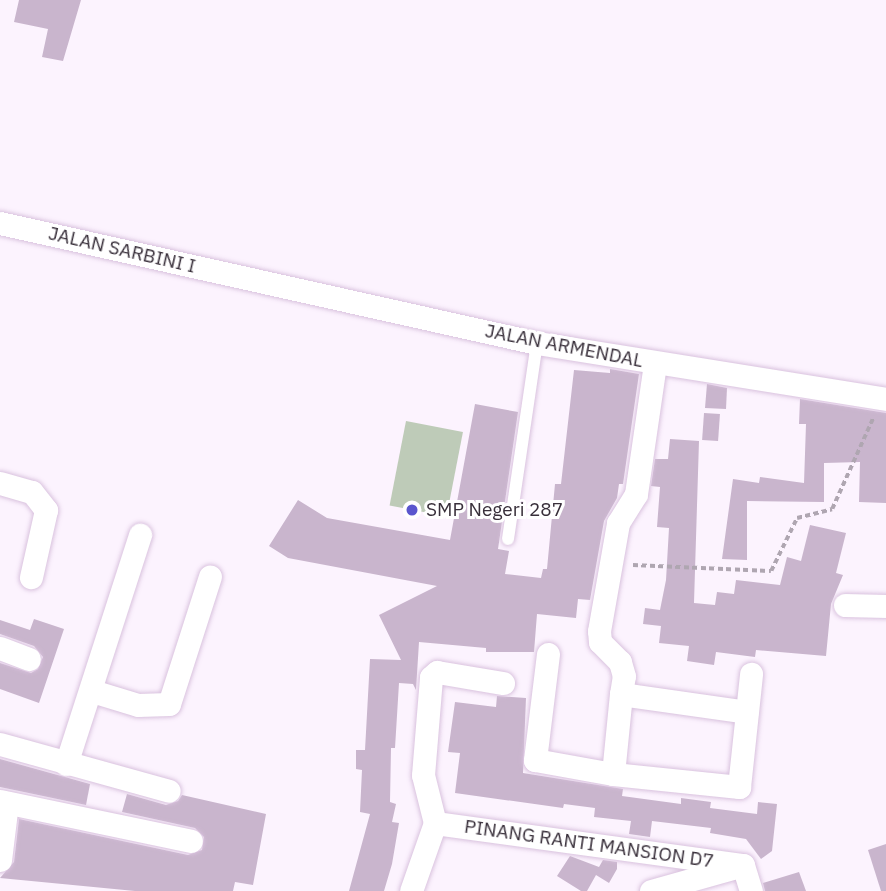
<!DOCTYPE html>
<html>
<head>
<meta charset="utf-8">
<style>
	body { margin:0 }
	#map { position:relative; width:886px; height:891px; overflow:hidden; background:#fcf3fe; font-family:"IBM Plex Sans",sans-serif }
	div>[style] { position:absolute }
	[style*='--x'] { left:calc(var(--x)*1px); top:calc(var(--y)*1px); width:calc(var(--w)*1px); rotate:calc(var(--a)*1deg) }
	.green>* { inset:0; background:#becbb8; transform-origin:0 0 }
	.building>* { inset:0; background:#c9b5cd; transform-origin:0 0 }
	.path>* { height:3.5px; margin-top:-1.75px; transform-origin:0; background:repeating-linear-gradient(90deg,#afa6b1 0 5px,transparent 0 8.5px) }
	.roads { filter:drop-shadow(0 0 2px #d9c2de) drop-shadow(0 0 2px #d9c2de) }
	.service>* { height:12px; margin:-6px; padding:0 6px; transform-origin:6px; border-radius:6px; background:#fff }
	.minor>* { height:23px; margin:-11.5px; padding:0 11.5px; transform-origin:11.5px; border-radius:11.5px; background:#fff }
	.dots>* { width:19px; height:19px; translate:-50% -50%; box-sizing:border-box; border:4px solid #fff; border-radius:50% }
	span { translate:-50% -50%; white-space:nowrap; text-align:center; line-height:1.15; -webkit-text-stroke:6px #fff; paint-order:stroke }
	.street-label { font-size:19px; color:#382f3a }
	.poi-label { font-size:19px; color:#382f3a }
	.left { translate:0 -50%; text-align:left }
</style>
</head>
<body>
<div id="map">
	<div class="green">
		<i style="left:406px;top:421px;width:58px;height:86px;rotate:11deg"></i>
	</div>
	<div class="building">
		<i style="clip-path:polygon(19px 0,81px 0,63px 61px,42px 57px,48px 29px,14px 22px)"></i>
		<i style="clip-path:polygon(610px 369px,639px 374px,623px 484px,619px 484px,617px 498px,604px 521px,590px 600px,578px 599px,576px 618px,537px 614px,534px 652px,486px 652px,486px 648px,419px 642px,416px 690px,413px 684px,399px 683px,395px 748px,391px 748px,390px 802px,396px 804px,392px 822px,399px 823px,392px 864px,384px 891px,349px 891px,370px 814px,360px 812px,362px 770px,356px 769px,356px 750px,365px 750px,370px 659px,401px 660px,379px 615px,437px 586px,288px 558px,269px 546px,298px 500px,327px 518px,450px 540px,475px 404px,518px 412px,498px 549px,509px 551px,505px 574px,541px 578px,543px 569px,547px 569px,555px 484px,561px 484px,574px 370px,610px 373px)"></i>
		<i style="clip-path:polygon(707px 384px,727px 388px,726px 409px,705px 408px)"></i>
		<i style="clip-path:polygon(800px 399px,886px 413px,886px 503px,859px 502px,860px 462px,824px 463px,824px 502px,747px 501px,747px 560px,722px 559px,733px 479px,759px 483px,760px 477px,804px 483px,806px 424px,799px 424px)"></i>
		<i style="left:704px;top:413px;width:16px;height:27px;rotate:4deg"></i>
		<i style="clip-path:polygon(670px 439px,699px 441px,694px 603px,715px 605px,717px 592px,734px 594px,736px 580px,780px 585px,787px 557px,801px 561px,810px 525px,846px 533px,836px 573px,843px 575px,831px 604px,826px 656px,756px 650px,755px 657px,716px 652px,714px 665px,687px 661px,689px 646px,659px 643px,661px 626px,643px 624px,645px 608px,660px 610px,666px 580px,669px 528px,657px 527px,660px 487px,651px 486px,655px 459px,668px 459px)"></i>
		<i style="clip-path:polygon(34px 619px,64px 629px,39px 703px,0 689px,0 663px,31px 673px,38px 669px,43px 657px,34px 646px,0 634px,0 620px,30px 630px)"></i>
		<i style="clip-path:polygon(497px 696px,526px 698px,523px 773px,623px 789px,622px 796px,681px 804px,681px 798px,711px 802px,710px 808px,757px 814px,758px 802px,777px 804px,772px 851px,761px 859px,746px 839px,710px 833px,711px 828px,652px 821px,650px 837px,629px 834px,631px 821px,594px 817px,595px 808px,564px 804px,563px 808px,455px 793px,460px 753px,448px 752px,455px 702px,496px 707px)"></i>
		<i style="clip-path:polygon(0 759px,90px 784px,86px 805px,0 787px)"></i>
		<i style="clip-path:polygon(127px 794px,166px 805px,178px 801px,182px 795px,266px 814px,253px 885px,235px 882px,233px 891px,135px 891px,0 878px,14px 862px,19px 819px,188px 855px,202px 850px,204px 837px,195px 828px,122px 812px)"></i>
		<i style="clip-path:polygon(886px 844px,886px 891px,881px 891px,868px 850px)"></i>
		<i style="clip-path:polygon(570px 856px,599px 867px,603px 860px,617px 862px,617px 869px,609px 883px,596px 875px,587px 891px,581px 891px,557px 876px)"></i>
		<i style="clip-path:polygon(799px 872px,806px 891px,765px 891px,763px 883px)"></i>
	</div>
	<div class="path">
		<i style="--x:633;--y:565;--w:138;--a:2.5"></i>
		<i style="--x:771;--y:571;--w:59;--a:-63.9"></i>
		<i style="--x:797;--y:518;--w:36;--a:-14"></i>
		<i style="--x:832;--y:509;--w:100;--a:-65.7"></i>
	</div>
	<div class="roads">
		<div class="service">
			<i style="--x:508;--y:539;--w:198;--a:-81.6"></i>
		</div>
		<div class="minor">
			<i style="--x:0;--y:223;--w:550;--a:12.6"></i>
			<i style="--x:537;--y:343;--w:353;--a:9.1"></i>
			<i style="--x:0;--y:483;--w:33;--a:16"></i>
			<i style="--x:32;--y:492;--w:23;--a:52"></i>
			<i style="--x:46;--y:510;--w:69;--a:102.6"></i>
			<i style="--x:845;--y:605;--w:41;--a:1.4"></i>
			<i style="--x:0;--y:648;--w:31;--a:21"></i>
			<i style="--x:548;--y:654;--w:107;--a:97"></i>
			<i style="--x:535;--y:760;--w:79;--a:10.2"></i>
			<i style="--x:613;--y:774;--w:127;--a:5.9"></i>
			<i style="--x:739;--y:787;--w:114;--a:-83.9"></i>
			<i style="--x:92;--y:691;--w:48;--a:16.9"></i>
			<i style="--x:138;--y:705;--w:31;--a:-2"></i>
			<i style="--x:169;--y:704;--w:134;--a:-72.2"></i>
			<i style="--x:621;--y:694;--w:18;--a:-81"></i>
			<i style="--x:624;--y:676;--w:15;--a:-106"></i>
			<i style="--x:620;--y:662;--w:28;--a:-135"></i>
			<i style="--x:600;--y:642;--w:11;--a:-95"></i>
			<i style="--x:599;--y:631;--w:110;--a:-80"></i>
			<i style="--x:618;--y:523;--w:34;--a:-58"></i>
			<i style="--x:636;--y:494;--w:131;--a:-81.7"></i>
			<i style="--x:0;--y:744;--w:175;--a:15.5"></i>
			<i style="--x:66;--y:764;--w:241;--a:-72.1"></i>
			<i style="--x:613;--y:774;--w:80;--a:-84.3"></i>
			<i style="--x:621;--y:694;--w:127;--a:8.1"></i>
			<i style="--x:0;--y:801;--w:195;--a:11.8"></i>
			<i style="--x:435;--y:823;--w:311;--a:7.8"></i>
			<i style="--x:435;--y:823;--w:49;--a:-104"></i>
			<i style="--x:423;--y:775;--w:98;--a:-85.3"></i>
			<i style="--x:431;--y:677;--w:8;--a:-40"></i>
			<i style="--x:437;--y:672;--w:67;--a:9.5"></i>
			<i style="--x:0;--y:860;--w:57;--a:-83"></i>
			<i style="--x:743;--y:865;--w:27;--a:73"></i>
			<i style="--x:411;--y:891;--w:72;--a:-70.6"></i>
			<i style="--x:651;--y:891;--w:85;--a:-15.7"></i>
		</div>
	</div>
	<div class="dots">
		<i style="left:412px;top:510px;background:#5a56ce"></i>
	</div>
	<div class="street-label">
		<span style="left:122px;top:250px;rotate:13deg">JALAN SARBINI I</span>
		<span style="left:564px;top:346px;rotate:11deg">JALAN ARMENDAL</span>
		<span style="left:589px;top:844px;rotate:8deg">PINANG RANTI MANSION D7</span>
	</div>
	<div class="poi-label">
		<span class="left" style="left:426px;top:510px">SMP Negeri 287</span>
	</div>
</div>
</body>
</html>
